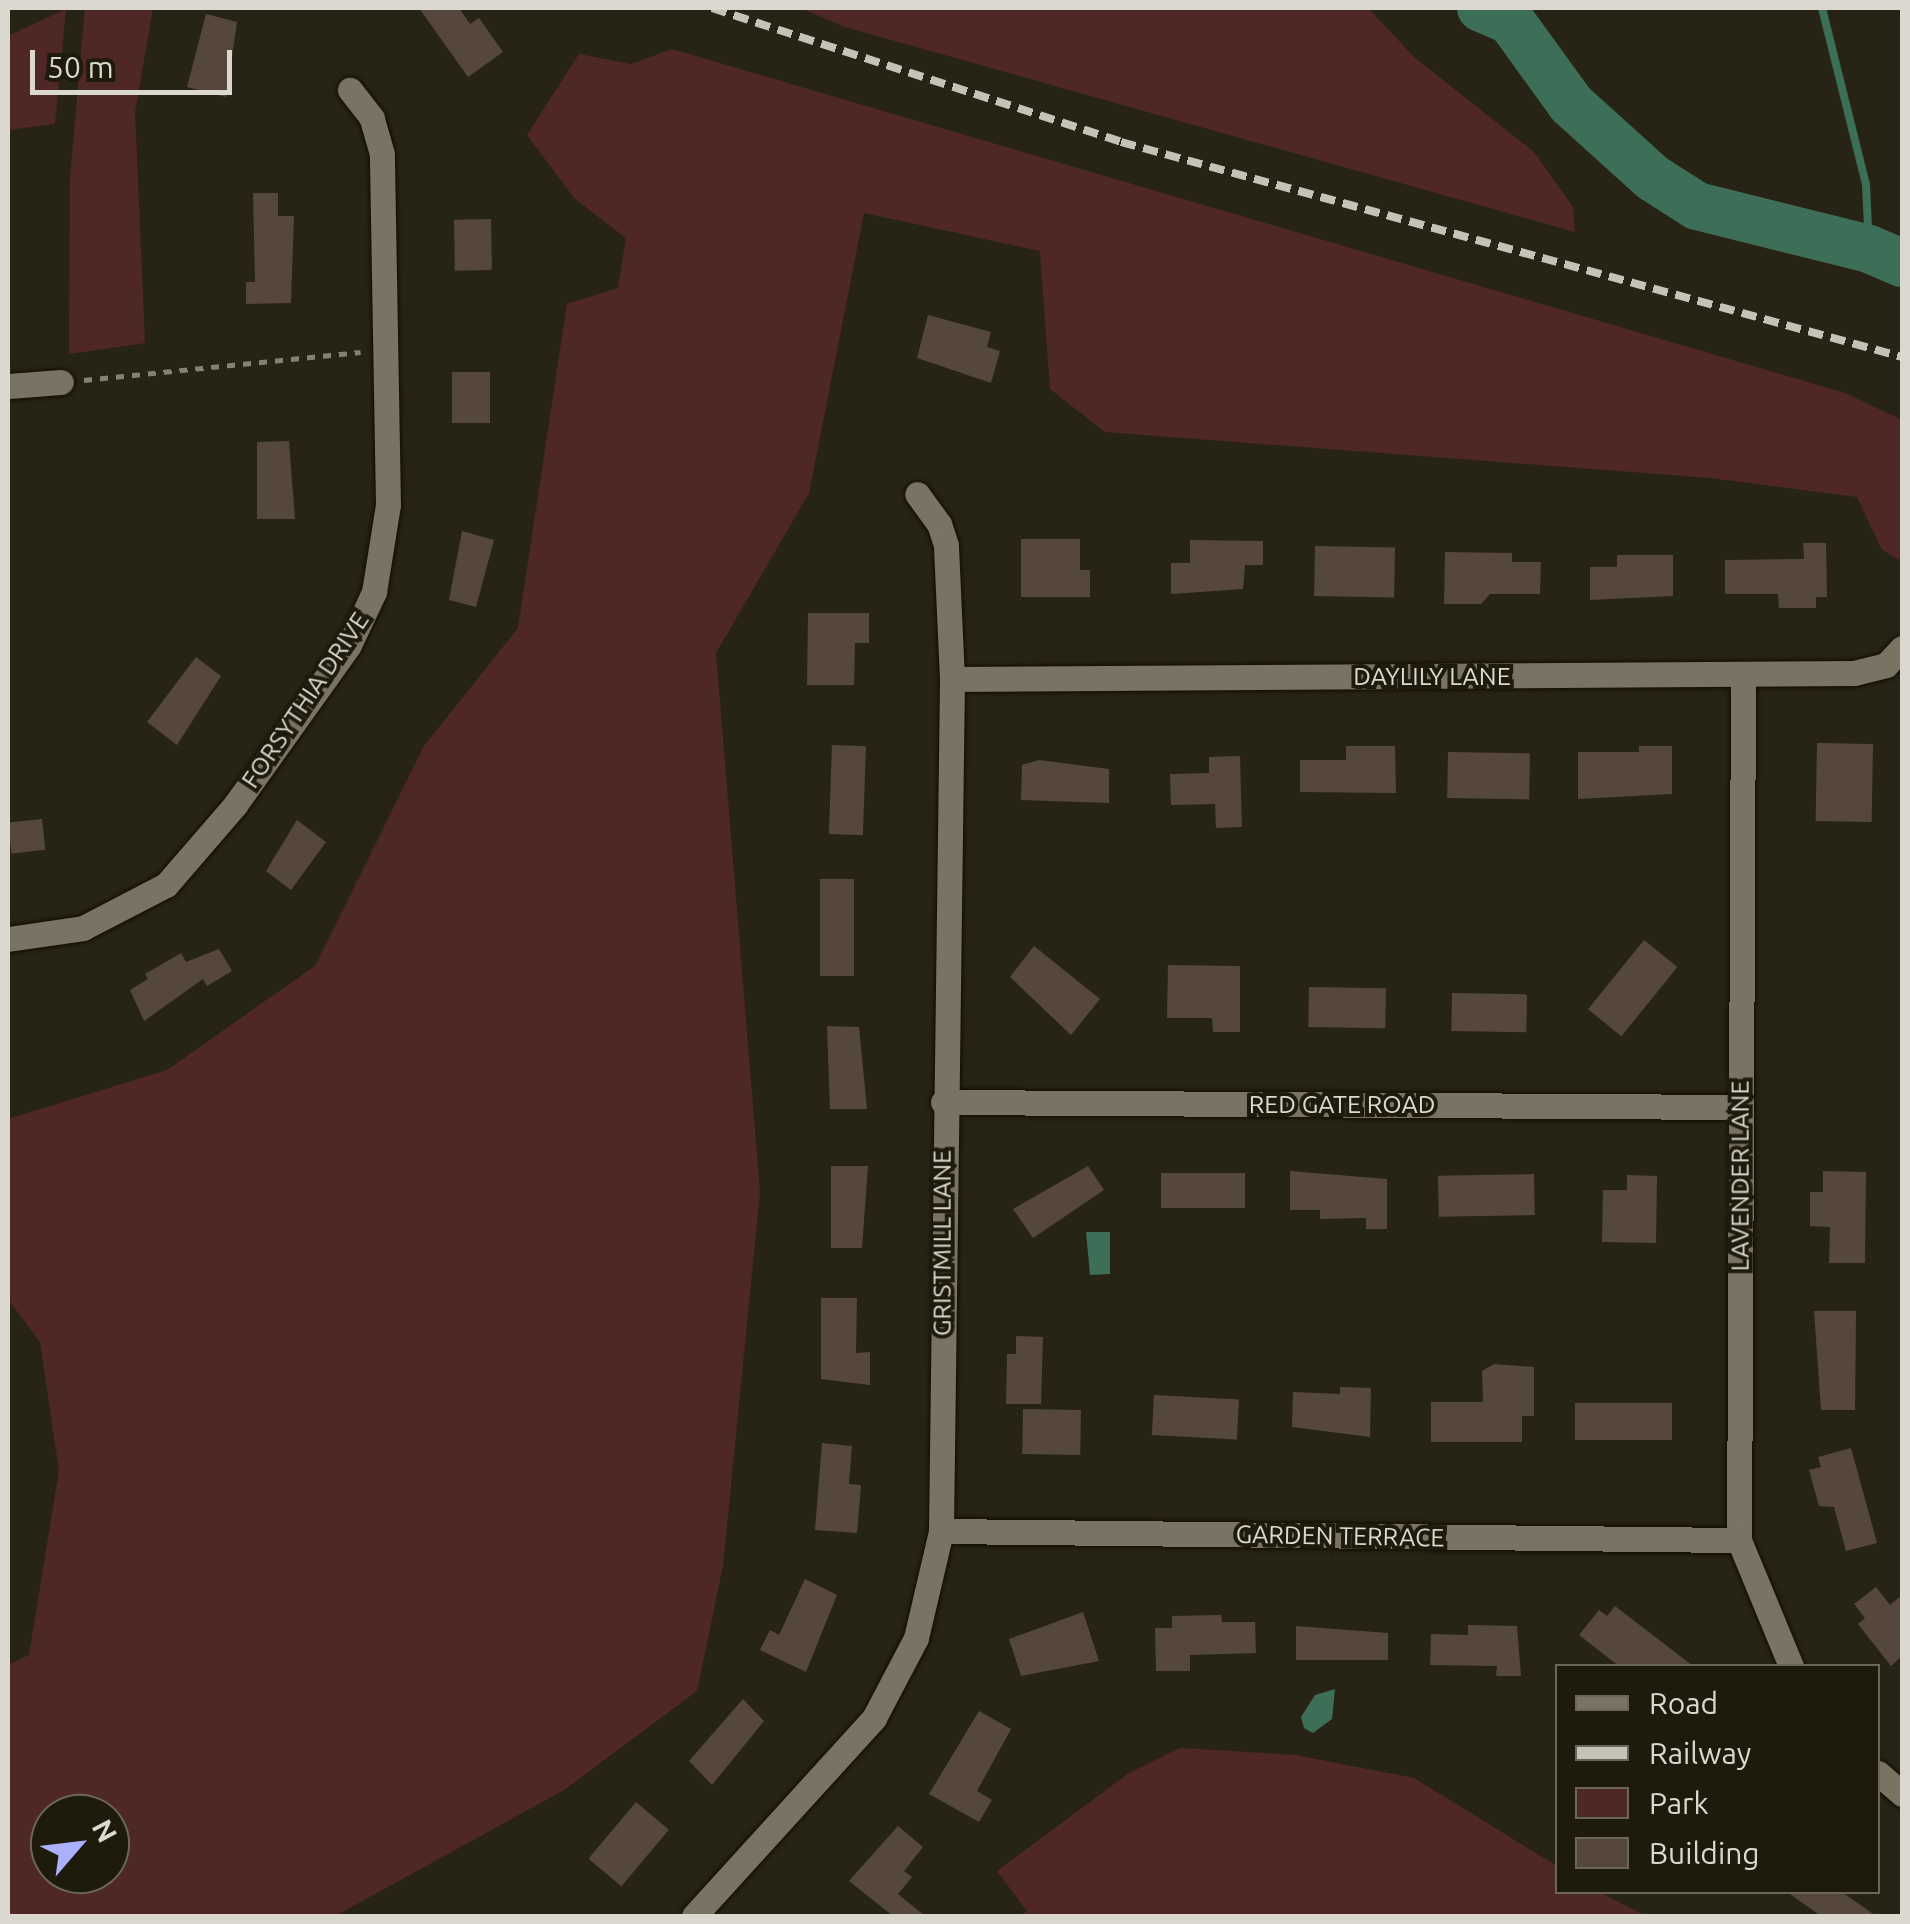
<!DOCTYPE html>
<html>
<head>
<meta charset="utf-8">
<style>
	body { margin:0 }
	#map { position:relative; width:1910px; height:1924px; overflow:hidden; background:#282415; font-family:Ubuntu,sans-serif }
	div>[style] { position:absolute }
	[style*='--x'] { left:calc(var(--x)*1px); top:calc(var(--y)*1px); width:calc(var(--w)*1px); rotate:calc(var(--a)*1deg) }
	.green>* { inset:0; background:#4f2826 }
	.water>* { inset:0; background:#3d6e57 }
	.stream>* { height:8px; margin:-4px; padding:0 4px; transform-origin:4px; border-radius:4px; background:#3d6e57 }
	.river>* { height:48px; margin:-24px; padding:0 24px; transform-origin:24px; border-radius:24px; background:#3d6e57 }
	.building>* { inset:0; background:#55473c; transform-origin:0 0 }
	.path>* { height:5px; margin-top:-2.5px; transform-origin:0; background:repeating-linear-gradient(90deg,#848175 0 8px,transparent 0 16px) }
	.roads { filter:drop-shadow(0 0 2px #110d02) drop-shadow(0 0 2px #110d02) }
	.street>* { height:25px; margin:-12.5px; padding:0 12.5px; transform-origin:12.5px; border-radius:12.5px; background:#787362 }
	.rail>* { height:8px; margin-top:-4px; transform-origin:0; background:repeating-linear-gradient(90deg,#c5c2b8 0 15px,transparent 0 23px) }
	span { translate:-50% -50%; white-space:nowrap; text-align:center; line-height:1.15; -webkit-text-stroke:8px #1e1a0c; paint-order:stroke }
	.street-label { font-size:25px; color:#dbd8cf }
	.frame { position:absolute; inset:0; border:10px solid #dbd8cf; pointer-events:none }
	.legend { position:absolute; left:1555px; top:1664px; width:325px; height:230px; box-sizing:border-box; background:#1e1a0c; border:2px solid #6a665a; margin:0; padding:12px 18px; list-style:none; font-size:30px; color:#dbd8cf }
	.legend li { display:flex; align-items:center; gap:20px; height:50px }
	.legend b { width:50px; border:2px solid #6a665a }
	.north { position:absolute; left:30px; top:1794px; width:100px; height:100px; box-sizing:border-box; background:#1e1a0c; border:2px solid #6a665a; border-radius:50%; rotate:62deg; font-size:28px; font-weight:700; line-height:40px; text-align:center; color:#dbd8cf }
	.north::after { content:''; display:block; margin:auto; width:35px; height:45px; background:#aab0fb; clip-path:polygon(50% 0,100% 100%,50% 72%,0 100%) }
	.scale { position:absolute; left:30px; top:50px; width:202px; height:45px; box-sizing:border-box; border:5px solid #dbd8cf; border-top:0; padding-left:12px; font-size:30px; line-height:35px; white-space:nowrap; color:#dbd8cf; -webkit-text-stroke:8px #1e1a0c; paint-order:stroke }
</style>
</head>
<body>
<div id="map">
	<div class="green">
		<i style="clip-path:polygon(85px 8px,153px 8px,135px 112px,145px 343px,69px 354px,70px 178px)"></i>
		<i style="clip-path:polygon(800px 8px,1368px 8px,1414px 57px,1534px 152px,1573px 207px,1575px 232px,845px 27px)"></i>
		<i style="clip-path:polygon(66px 9px,55px 124px,8px 130px,8px 36px)"></i>
		<i style="clip-path:polygon(evenodd,672px 49px,1845px 393px,1902px 420px,1902px 561px,1882px 550px,1857px 497px,1710px 478px,1105px 432px,1050px 389px,1040px 251px,864px 213px,809px 493px,716px 653px,760px 1192px,723px 1566px,697px 1691px,564px 1790px,335px 1916px,8px 1916px,8px 1665px,29px 1655px,59px 1471px,40px 1342px,8px 1299px,8px 1119px,167px 1070px,315px 966px,424px 746px,518px 628px,567px 304px,618px 288px,626px 238px,575px 199px,527px 135px,579px 54px,631px 64px,672px 49px,110px 1814px,110px 1874px,50px 1874px,50px 1814px,110px 1814px)"></i>
		<i style="clip-path:polygon(1180px 1748px,1295px 1755px,1414px 1778px,1557px 1866px,1558px 1892px,1599px 1892px,1646px 1916px,1020px 1916px,1027px 1911px,997px 1871px,1129px 1773px)"></i>
	</div>
	<div class="water">
		<i style="clip-path:polygon(1086px 1232px,1110px 1232px,1110px 1274px,1090px 1275px)"></i>
		<i style="clip-path:polygon(1335px 1689px,1332px 1719px,1313px 1733px,1304px 1728px,1301px 1717px,1315px 1695px)"></i>
	</div>
	<div class="stream">
		<i style="--x:1822;--y:8;--w:181;--a:76"></i>
		<i style="--x:1866;--y:184;--w:65;--a:87.4"></i>
	</div>
	<div class="river">
		<i style="--x:1481;--y:8;--w:33;--a:23"></i>
		<i style="--x:1511;--y:21;--w:102;--a:54.1"></i>
		<i style="--x:1571;--y:104;--w:110;--a:42.1"></i>
		<i style="--x:1653;--y:178;--w:52;--a:32.5"></i>
		<i style="--x:1697;--y:206;--w:177;--a:14"></i>
		<i style="--x:1869;--y:249;--w:36;--a:23"></i>
	</div>
	<div class="building">
		<i style="clip-path:polygon(419px 8px,459px 8px,470px 24px,479px 18px,503px 52px,468px 77px)"></i>
		<i style="clip-path:polygon(206px 14px,237px 22px,226px 97px,187px 87px)"></i>
		<i style="clip-path:polygon(253px 193px,278px 193px,278px 216px,294px 216px,291px 303px,246px 304px,246px 282px,255px 282px)"></i>
		<i style="left:491px;top:219px;width:51px;height:37px;rotate:89deg"></i>
		<i style="clip-path:polygon(928px 315px,991px 332px,987px 347px,1000px 351px,991px 383px,917px 358px)"></i>
		<i style="left:452px;top:372px;width:38px;height:51px"></i>
		<i style="clip-path:polygon(289px 441px,295px 519px,257px 519px,257px 442px)"></i>
		<i style="clip-path:polygon(462px 531px,494px 540px,476px 607px,449px 600px)"></i>
		<i style="clip-path:polygon(1021px 539px,1080px 539px,1080px 570px,1090px 570px,1090px 597px,1021px 597px)"></i>
		<i style="clip-path:polygon(1190px 540px,1263px 541px,1263px 565px,1245px 565px,1243px 589px,1171px 594px,1171px 563px,1190px 563px)"></i>
		<i style="clip-path:polygon(1803px 543px,1826px 543px,1827px 597px,1816px 597px,1816px 608px,1779px 608px,1778px 594px,1725px 594px,1725px 560px,1804px 559px)"></i>
		<i style="left:1315px;top:546px;width:80px;height:50px;rotate:1deg"></i>
		<i style="clip-path:polygon(1445px 552px,1512px 553px,1512px 562px,1541px 562px,1540px 594px,1490px 594px,1481px 604px,1444px 604px)"></i>
		<i style="clip-path:polygon(1617px 555px,1673px 555px,1673px 596px,1590px 600px,1590px 567px,1617px 567px)"></i>
		<i style="clip-path:polygon(808px 613px,869px 613px,869px 643px,855px 643px,854px 685px,807px 685px)"></i>
		<i style="clip-path:polygon(196px 657px,221px 676px,177px 745px,147px 722px)"></i>
		<i style="left:1817px;top:743px;width:56px;height:78px;rotate:1deg"></i>
		<i style="left:832px;top:745px;width:34px;height:89px;rotate:2deg"></i>
		<i style="clip-path:polygon(1346px 746px,1395px 746px,1396px 793px,1300px 792px,1300px 760px,1346px 760px)"></i>
		<i style="clip-path:polygon(1639px 746px,1672px 746px,1672px 794px,1578px 799px,1578px 752px,1639px 752px)"></i>
		<i style="left:1448px;top:752px;width:82px;height:46px;rotate:1deg"></i>
		<i style="clip-path:polygon(1240px 756px,1242px 827px,1216px 828px,1215px 804px,1171px 805px,1170px 774px,1209px 773px,1209px 757px)"></i>
		<i style="clip-path:polygon(1039px 760px,1109px 769px,1109px 803px,1021px 800px,1022px 765px)"></i>
		<i style="left:42px;top:819px;width:31px;height:34px;rotate:84deg"></i>
		<i style="clip-path:polygon(297px 820px,326px 842px,291px 890px,266px 871px)"></i>
		<i style="left:820px;top:879px;width:34px;height:97px"></i>
		<i style="left:1644px;top:940px;width:43px;height:89px;rotate:39deg"></i>
		<i style="clip-path:polygon(1034px 946px,1100px 999px,1071px 1035px,1010px 977px)"></i>
		<i style="clip-path:polygon(219px 949px,232px 971px,207px 986px,203px 979px,144px 1021px,130px 990px,148px 979px,145px 974px,181px 953px,186px 962px)"></i>
		<i style="clip-path:polygon(1168px 965px,1240px 966px,1240px 1032px,1213px 1032px,1212px 1018px,1167px 1018px)"></i>
		<i style="left:1309px;top:987px;width:77px;height:40px;rotate:1deg"></i>
		<i style="left:1452px;top:993px;width:75px;height:38px;rotate:1deg"></i>
		<i style="clip-path:polygon(827px 1026px,859px 1027px,867px 1109px,830px 1109px)"></i>
		<i style="clip-path:polygon(831px 1166px,868px 1166px,862px 1248px,831px 1248px)"></i>
		<i style="clip-path:polygon(1088px 1166px,1104px 1190px,1033px 1238px,1013px 1209px)"></i>
		<i style="clip-path:polygon(1290px 1171px,1387px 1179px,1387px 1229px,1366px 1229px,1366px 1218px,1320px 1219px,1320px 1210px,1290px 1210px)"></i>
		<i style="clip-path:polygon(1823px 1171px,1866px 1172px,1865px 1263px,1829px 1263px,1830px 1227px,1810px 1226px,1810px 1192px,1823px 1192px)"></i>
		<i style="left:1161px;top:1173px;width:84px;height:35px"></i>
		<i style="left:1534px;top:1174px;width:41px;height:96px;rotate:89deg"></i>
		<i style="clip-path:polygon(1627px 1175px,1657px 1176px,1656px 1243px,1602px 1242px,1603px 1190px,1627px 1190px)"></i>
		<i style="clip-path:polygon(821px 1298px,857px 1298px,856px 1353px,870px 1352px,870px 1385px,821px 1379px)"></i>
		<i style="clip-path:polygon(1814px 1311px,1856px 1311px,1855px 1410px,1821px 1410px)"></i>
		<i style="clip-path:polygon(1016px 1336px,1043px 1337px,1041px 1404px,1006px 1404px,1007px 1354px,1016px 1354px)"></i>
		<i style="clip-path:polygon(1494px 1364px,1534px 1367px,1534px 1416px,1522px 1416px,1522px 1442px,1431px 1442px,1431px 1402px,1483px 1402px,1482px 1371px)"></i>
		<i style="clip-path:polygon(1340px 1387px,1371px 1388px,1370px 1437px,1292px 1427px,1293px 1392px,1340px 1394px)"></i>
		<i style="left:1154px;top:1395px;width:85px;height:40px;rotate:3deg"></i>
		<i style="left:1672px;top:1403px;width:37px;height:97px;rotate:90deg"></i>
		<i style="left:1023px;top:1409px;width:58px;height:45px;rotate:1deg"></i>
		<i style="clip-path:polygon(822px 1443px,852px 1446px,849px 1484px,861px 1485px,857px 1533px,815px 1530px)"></i>
		<i style="clip-path:polygon(1851px 1448px,1877px 1543px,1846px 1551px,1834px 1507px,1819px 1506px,1809px 1470px,1821px 1467px,1818px 1457px)"></i>
		<i style="clip-path:polygon(805px 1579px,837px 1595px,806px 1672px,760px 1650px,770px 1630px,779px 1635px)"></i>
		<i style="clip-path:polygon(1876px 1587px,1890px 1605px,1902px 1595px,1902px 1656px,1891px 1666px,1858px 1624px,1865px 1618px,1854px 1604px)"></i>
		<i style="clip-path:polygon(1615px 1606px,1693px 1666px,1619px 1666px,1579px 1635px,1599px 1610px,1607px 1616px)"></i>
		<i style="clip-path:polygon(1083px 1612px,1099px 1661px,1021px 1676px,1009px 1639px)"></i>
		<i style="clip-path:polygon(1221px 1615px,1222px 1622px,1255px 1622px,1256px 1653px,1190px 1655px,1190px 1671px,1156px 1671px,1155px 1628px,1172px 1628px,1172px 1616px)"></i>
		<i style="clip-path:polygon(1468px 1625px,1517px 1626px,1521px 1676px,1496px 1676px,1497px 1666px,1430px 1665px,1431px 1634px,1468px 1635px)"></i>
		<i style="clip-path:polygon(1296px 1626px,1388px 1633px,1388px 1660px,1296px 1660px)"></i>
		<i style="clip-path:polygon(743px 1699px,764px 1721px,712px 1785px,689px 1761px)"></i>
		<i style="clip-path:polygon(979px 1711px,1011px 1729px,977px 1791px,992px 1800px,979px 1822px,929px 1794px)"></i>
		<i style="left:636px;top:1802px;width:43px;height:74px;rotate:40deg"></i>
		<i style="clip-path:polygon(898px 1826px,923px 1847px,904px 1871px,912px 1877px,898px 1894px,925px 1916px,893px 1916px,849px 1881px)"></i>
		<i style="clip-path:polygon(1787px 1892px,1842px 1892px,1876px 1916px,1821px 1916px)"></i>
	</div>
	<div class="path">
		<i style="--x:84;--y:380;--w:278;--a:-5.8"></i>
	</div>
	<div class="roads">
		<div class="street">
			<i style="--x:8;--y:386;--w:53;--a:-4.3"></i>
			<i style="--x:1743;--y:674;--w:866;--a:90.26"></i>
			<i style="--x:1739;--y:1540;--w:136;--a:67.6"></i>
			<i style="--x:952;--y:679;--w:902;--a:-0.38"></i>
			<i style="--x:1854;--y:673;--w:33;--a:-14"></i>
			<i style="--x:1886;--y:665;--w:23;--a:-47"></i>
			<i style="--x:8;--y:939;--w:76;--a:-8.3"></i>
			<i style="--x:83;--y:928;--w:93;--a:-27.4"></i>
			<i style="--x:166;--y:885;--w:106;--a:-49.2"></i>
			<i style="--x:235;--y:805;--w:196;--a:-54.5"></i>
			<i style="--x:349;--y:645;--w:59;--a:-64.7"></i>
			<i style="--x:374;--y:592;--w:88;--a:-80.9"></i>
			<i style="--x:388;--y:505;--w:351;--a:-91"></i>
			<i style="--x:382;--y:154;--w:37;--a:-106"></i>
			<i style="--x:372;--y:118;--w:36;--a:-128"></i>
			<i style="--x:943;--y:1102;--w:797;--a:0.36"></i>
			<i style="--x:941;--y:1531;--w:798;--a:0.65"></i>
			<i style="--x:1878;--y:1773;--w:32;--a:41"></i>
			<i style="--x:694;--y:1916;--w:268;--a:-47.7"></i>
			<i style="--x:874;--y:1718;--w:90;--a:-62.3"></i>
			<i style="--x:916;--y:1638;--w:110;--a:-76.8"></i>
			<i style="--x:941;--y:1531;--w:852;--a:-89.26"></i>
			<i style="--x:952;--y:679;--w:134;--a:-92.6"></i>
			<i style="--x:946;--y:545;--w:22;--a:-108"></i>
			<i style="--x:939;--y:524;--w:37;--a:-126"></i>
		</div>
	</div>
	<div class="rail">
		<i style="--x:712;--y:8;--w:430;--a:18.1"></i>
		<i style="--x:1121;--y:142;--w:810;--a:15.39"></i>
	</div>
	<div class="street-label">
		<span style="left:1432px;top:676px">DAYLILY LANE</span>
		<span style="left:305px;top:700px;rotate:-56deg">FORSYTHIA DRIVE</span>
		<span style="left:1342px;top:1104px">RED GATE ROAD</span>
		<span style="left:1740px;top:1176px;rotate:-90deg">LAVENDER LANE</span>
		<span style="left:942px;top:1243px;rotate:-90deg">GRISTMILL LANE</span>
		<span style="left:1340px;top:1536px;rotate:1deg">GARDEN TERRACE</span>
	</div>
	<div class="frame"></div>
	<ul class="legend">
	<li><b style="height:12px;background:#787362"></b>Road</li>
	<li><b style="height:12px;background:#c5c2b8"></b>Railway</li>
	<li><b style="height:28px;background:#4f2826"></b>Park</li>
	<li><b style="height:28px;background:#55473c"></b>Building</li>
	</ul>
	<div class="north">N</div>
	<div class="scale">50 m</div>
</div>
</body>
</html>
